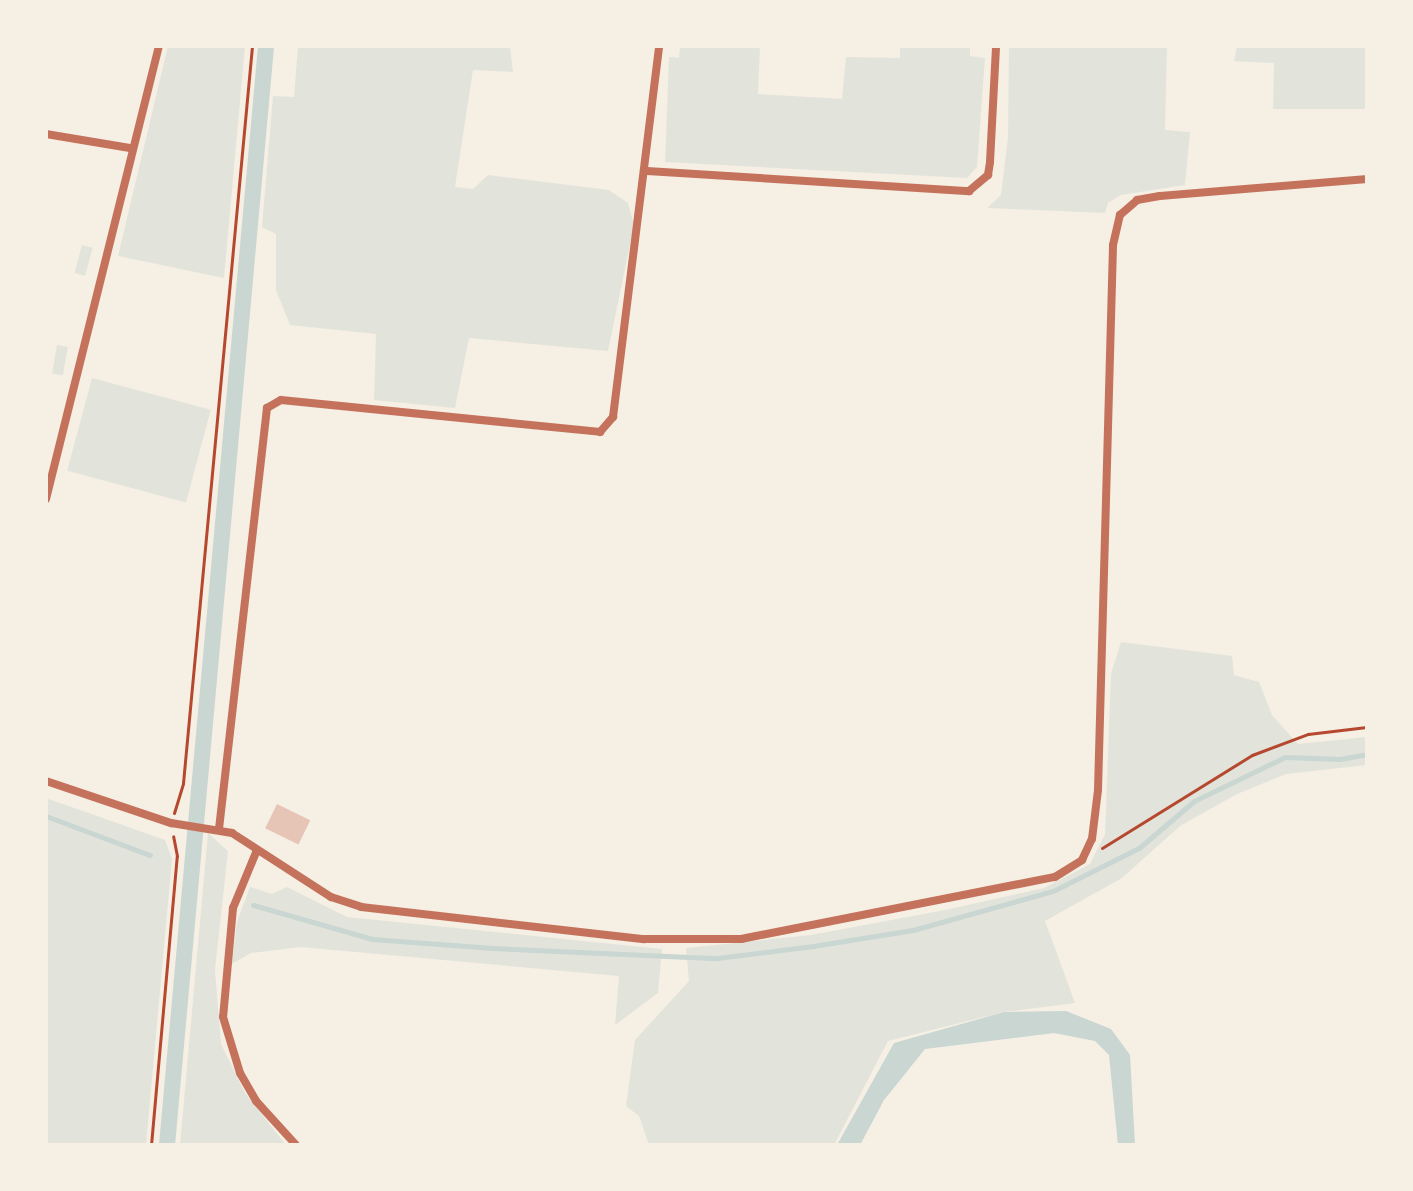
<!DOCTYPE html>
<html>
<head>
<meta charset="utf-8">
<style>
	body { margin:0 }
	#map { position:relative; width:1413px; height:1191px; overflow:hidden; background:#f6efe4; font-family:Montserrat,sans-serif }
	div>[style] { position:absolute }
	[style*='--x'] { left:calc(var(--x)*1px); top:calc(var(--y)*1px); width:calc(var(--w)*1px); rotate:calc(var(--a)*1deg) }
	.green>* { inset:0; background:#e2e4dc; transform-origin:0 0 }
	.water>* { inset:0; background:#c9d6d2 }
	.stream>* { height:5px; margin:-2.5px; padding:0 2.5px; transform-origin:2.5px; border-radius:2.5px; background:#c9d6d2 }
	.canal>* { height:16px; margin:-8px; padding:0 8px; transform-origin:8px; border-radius:8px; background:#c9d6d2 }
	.building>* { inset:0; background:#e6c5b7; transform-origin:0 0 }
	.path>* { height:3px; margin:-1.5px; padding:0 1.5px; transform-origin:1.5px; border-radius:1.5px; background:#b5482f }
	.minor>* { height:8px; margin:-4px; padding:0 4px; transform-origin:4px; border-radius:4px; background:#c5725c }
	span { translate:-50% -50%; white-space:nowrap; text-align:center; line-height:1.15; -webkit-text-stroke:8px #f6efe4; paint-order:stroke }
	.frame { position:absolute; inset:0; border:48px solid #f6efe4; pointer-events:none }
</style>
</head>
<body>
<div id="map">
	<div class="green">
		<i style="clip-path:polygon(168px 46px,245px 46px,224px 278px,118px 256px)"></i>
		<i style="clip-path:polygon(298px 46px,510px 46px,513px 72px,473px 70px,455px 187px,473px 189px,488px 175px,609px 190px,628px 203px,634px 225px,608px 351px,469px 338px,455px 408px,374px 400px,376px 334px,290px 325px,276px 290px,276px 234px,262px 227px,273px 96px,294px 97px)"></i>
		<i style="clip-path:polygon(680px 46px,760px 46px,758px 94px,842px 99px,846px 57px,900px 58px,900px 46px,970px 46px,970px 56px,985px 58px,977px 167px,967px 178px,665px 162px,669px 57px,679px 58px)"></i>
		<i style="clip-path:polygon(1009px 46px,1167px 46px,1165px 130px,1190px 132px,1185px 185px,1121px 195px,1108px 203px,1105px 213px,987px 208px,1001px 195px,1008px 137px)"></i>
		<i style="clip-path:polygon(1237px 46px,1367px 46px,1367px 109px,1273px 109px,1274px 63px,1234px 61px)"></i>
		<i style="left:82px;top:245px;width:11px;height:29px;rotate:15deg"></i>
		<i style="left:57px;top:345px;width:11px;height:29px;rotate:10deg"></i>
		<i style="left:92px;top:378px;width:123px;height:96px;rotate:15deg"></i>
		<i style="clip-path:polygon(1121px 642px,1232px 656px,1234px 675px,1259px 682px,1272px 715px,1298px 744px,1367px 737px,1367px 765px,1286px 774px,1237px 794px,1180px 826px,1122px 878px,1045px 921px,1075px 1003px,1004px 1012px,888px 1041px,834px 1145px,649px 1145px,639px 1116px,626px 1106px,635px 1040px,689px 981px,686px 948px,811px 935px,945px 910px,1044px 888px,1090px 864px,1105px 834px,1111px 674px)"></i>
		<i style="clip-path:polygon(46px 798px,165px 840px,172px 859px,146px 1145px,46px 1145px)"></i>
		<i style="clip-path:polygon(208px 833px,228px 851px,215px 970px,221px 1044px,245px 1093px,286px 1145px,180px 1145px)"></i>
		<i style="clip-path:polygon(250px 887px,272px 894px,287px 887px,347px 917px,662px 949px,658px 993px,615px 1025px,619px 976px,300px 947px,251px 953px,232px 964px,237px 922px)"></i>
	</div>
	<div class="water">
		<i style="clip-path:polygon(1066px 1011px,1111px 1029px,1130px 1055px,1135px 1145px,1118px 1145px,1109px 1055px,1095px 1041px,1054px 1033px,925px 1049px,884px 1100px,860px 1145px,837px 1145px,894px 1043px,1004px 1012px)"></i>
	</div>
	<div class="stream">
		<i style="--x:46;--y:816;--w:111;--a:20.6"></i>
		<i style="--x:253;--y:905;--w:124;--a:15.9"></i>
		<i style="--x:372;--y:939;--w:121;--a:4.3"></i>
		<i style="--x:493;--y:948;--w:224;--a:2.6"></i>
		<i style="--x:717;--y:958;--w:97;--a:-7.1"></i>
		<i style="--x:813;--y:946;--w:101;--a:-9.1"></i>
		<i style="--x:913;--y:930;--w:145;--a:-15.6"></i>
		<i style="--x:1053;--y:891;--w:96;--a:-26.6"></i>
		<i style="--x:1139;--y:848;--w:72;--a:-40.5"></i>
		<i style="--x:1194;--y:801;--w:101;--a:-25.8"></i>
		<i style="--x:1285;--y:757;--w:55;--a:2.1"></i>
		<i style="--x:1340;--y:759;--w:27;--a:-10"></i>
	</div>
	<div class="canal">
		<i style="--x:167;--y:1145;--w:1103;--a:-84.85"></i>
	</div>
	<div class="building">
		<i style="left:277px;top:804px;width:37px;height:27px;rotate:26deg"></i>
	</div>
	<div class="path">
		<i style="--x:174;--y:813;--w:31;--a:-73"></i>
		<i style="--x:183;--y:783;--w:740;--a:-84.65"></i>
		<i style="--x:1102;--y:848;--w:176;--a:-31.8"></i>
		<i style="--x:1252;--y:755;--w:60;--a:-20.6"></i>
		<i style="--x:1308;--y:734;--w:59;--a:-6.8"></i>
		<i style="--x:151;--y:1145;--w:290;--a:-84.9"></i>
		<i style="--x:177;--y:856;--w:20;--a:-101"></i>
	</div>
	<div class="minor">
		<i style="--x:46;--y:134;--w:85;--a:9.5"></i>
		<i style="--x:647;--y:171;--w:323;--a:3.6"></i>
		<i style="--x:969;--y:191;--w:25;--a:-40"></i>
		<i style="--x:988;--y:175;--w:13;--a:-81"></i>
		<i style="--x:990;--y:162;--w:116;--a:-87"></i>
		<i style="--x:46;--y:499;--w:467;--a:-76"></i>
		<i style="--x:46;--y:781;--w:132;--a:18.6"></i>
		<i style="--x:171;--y:823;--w:62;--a:9.3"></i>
		<i style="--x:232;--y:833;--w:118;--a:32.9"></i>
		<i style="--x:331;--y:897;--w:32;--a:18"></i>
		<i style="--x:361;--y:907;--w:285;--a:6.5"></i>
		<i style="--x:644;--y:939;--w:97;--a:0"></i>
		<i style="--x:741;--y:939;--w:320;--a:-11.2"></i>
		<i style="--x:1055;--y:877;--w:32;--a:-32"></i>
		<i style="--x:1082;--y:860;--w:23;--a:-65"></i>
		<i style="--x:1092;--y:839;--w:49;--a:-83"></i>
		<i style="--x:1098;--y:790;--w:545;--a:-88.42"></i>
		<i style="--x:1113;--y:245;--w:31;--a:-77"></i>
		<i style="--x:1120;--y:215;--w:23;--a:-41"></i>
		<i style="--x:1137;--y:200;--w:23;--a:-10"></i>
		<i style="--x:1160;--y:196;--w:208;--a:-4.7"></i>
		<i style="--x:219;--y:829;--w:424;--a:-83.5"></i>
		<i style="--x:267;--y:408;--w:16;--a:-30"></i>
		<i style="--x:281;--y:400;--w:321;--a:5.7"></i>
		<i style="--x:600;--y:432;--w:20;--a:-49"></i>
		<i style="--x:613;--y:417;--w:374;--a:-82.9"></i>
		<i style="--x:257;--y:850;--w:63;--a:112.5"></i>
		<i style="--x:233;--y:908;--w:109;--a:95.2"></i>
		<i style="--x:223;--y:1017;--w:59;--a:73.1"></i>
		<i style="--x:240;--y:1073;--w:32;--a:60"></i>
		<i style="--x:256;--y:1101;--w:59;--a:47.7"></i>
	</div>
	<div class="frame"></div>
</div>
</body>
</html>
